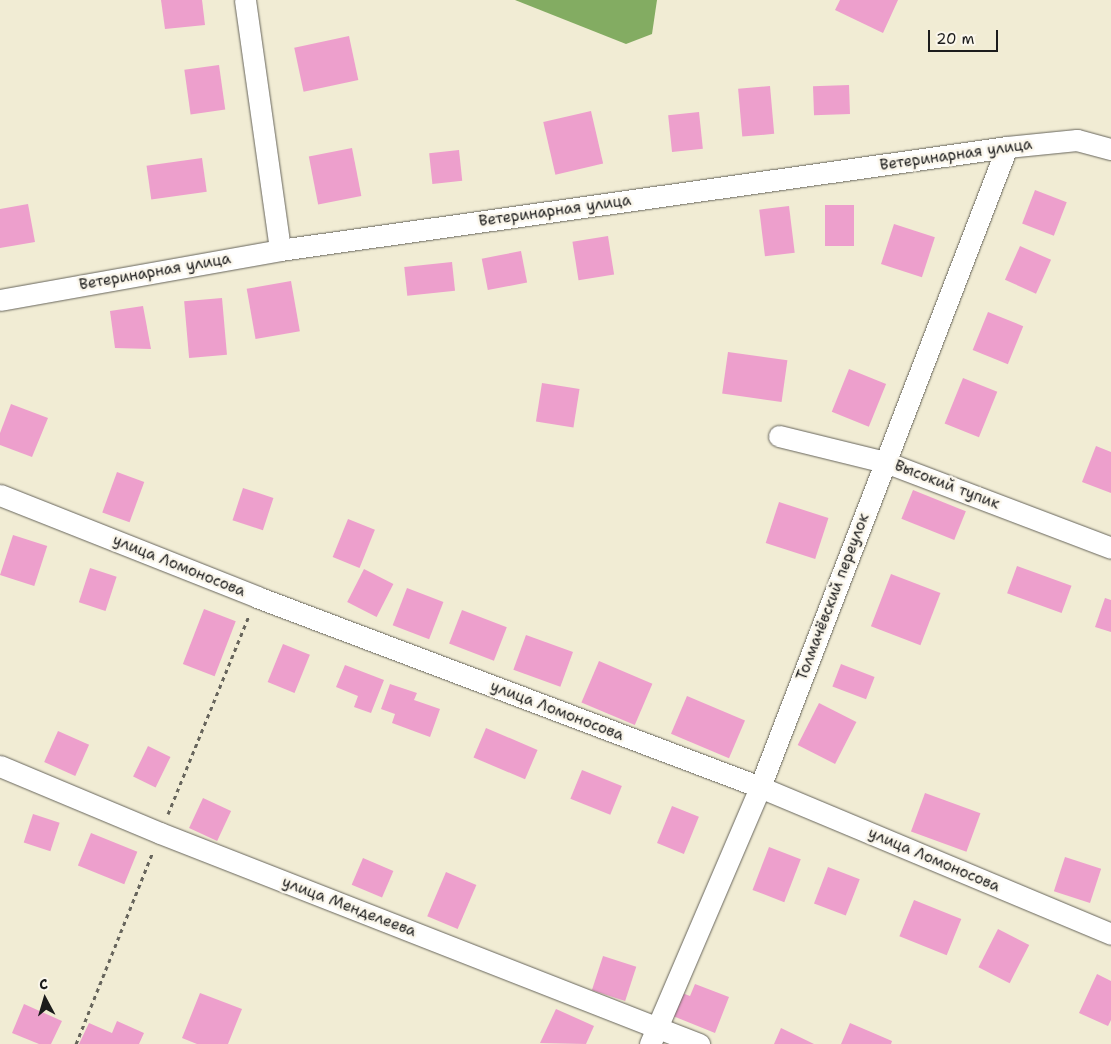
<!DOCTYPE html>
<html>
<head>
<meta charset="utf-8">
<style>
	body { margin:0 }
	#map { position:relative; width:1111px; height:1044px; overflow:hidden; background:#f1ecd4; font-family:"Shantell Sans",sans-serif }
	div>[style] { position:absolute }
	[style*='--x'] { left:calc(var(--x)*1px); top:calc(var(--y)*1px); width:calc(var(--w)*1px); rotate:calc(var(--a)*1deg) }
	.forest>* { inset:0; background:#83ac62 }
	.building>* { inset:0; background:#ed9fcc; transform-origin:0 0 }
	.path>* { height:3px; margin-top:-1.5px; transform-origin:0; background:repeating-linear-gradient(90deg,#67655c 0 4px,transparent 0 8px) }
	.roads { filter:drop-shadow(0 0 1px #67655c) drop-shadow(0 0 1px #67655c) }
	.street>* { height:21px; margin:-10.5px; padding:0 10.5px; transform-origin:10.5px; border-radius:10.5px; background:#fff }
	span { translate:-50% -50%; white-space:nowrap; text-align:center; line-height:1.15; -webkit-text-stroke:5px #fbf7ec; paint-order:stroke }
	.street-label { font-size:15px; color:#1c1c1c }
	.north { position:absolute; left:20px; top:974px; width:50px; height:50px; -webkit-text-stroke:4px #fbf7ec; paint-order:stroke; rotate:354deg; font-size:14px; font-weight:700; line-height:20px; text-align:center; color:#1c1c1c }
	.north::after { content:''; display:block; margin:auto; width:18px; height:22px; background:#1c1c1c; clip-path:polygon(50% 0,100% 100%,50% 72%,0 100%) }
	.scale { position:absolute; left:928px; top:30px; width:70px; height:22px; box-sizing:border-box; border:2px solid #1c1c1c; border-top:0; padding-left:6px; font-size:15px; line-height:18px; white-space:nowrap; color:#1c1c1c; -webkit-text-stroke:4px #fbf7ec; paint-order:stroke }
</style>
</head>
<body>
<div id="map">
	<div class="forest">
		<i style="clip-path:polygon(515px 0,657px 0,652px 34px,626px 44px)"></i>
	</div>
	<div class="building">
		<i style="clip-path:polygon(161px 0,202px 0,205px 25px,165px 29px)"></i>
		<i style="clip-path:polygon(840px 0,898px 0,883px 33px,835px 10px)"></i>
		<i style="left:349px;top:36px;width:45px;height:56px;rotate:78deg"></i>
		<i style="left:219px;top:65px;width:45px;height:35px;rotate:82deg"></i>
		<i style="left:849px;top:85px;width:29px;height:36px;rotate:88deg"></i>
		<i style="left:770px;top:86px;width:48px;height:32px;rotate:85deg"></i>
		<i style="left:591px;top:111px;width:54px;height:49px;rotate:77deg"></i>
		<i style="left:699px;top:112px;width:37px;height:31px;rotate:84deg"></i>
		<i style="left:352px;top:148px;width:49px;height:44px;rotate:79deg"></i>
		<i style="left:459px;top:150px;width:31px;height:30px;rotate:84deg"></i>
		<i style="left:202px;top:158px;width:34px;height:56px;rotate:82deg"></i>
		<i style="left:1035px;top:190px;width:34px;height:36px;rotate:21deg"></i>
		<i style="clip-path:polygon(28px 204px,35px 242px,0 248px,0 209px)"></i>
		<i style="left:825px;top:205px;width:29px;height:41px"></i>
		<i style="left:789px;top:206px;width:47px;height:30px;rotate:83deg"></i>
		<i style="left:894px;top:224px;width:43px;height:42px;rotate:18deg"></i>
		<i style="left:608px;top:236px;width:39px;height:36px;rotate:81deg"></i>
		<i style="left:1020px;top:246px;width:34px;height:37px;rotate:24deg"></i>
		<i style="left:521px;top:251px;width:32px;height:40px;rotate:79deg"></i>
		<i style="left:452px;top:262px;width:29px;height:48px;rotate:84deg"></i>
		<i style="left:291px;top:281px;width:51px;height:45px;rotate:80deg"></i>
		<i style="left:222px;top:298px;width:57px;height:38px;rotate:85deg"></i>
		<i style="clip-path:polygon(143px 306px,151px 349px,115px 348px,110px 311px)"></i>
		<i style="left:988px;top:312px;width:38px;height:41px;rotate:22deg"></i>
		<i style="left:728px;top:352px;width:60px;height:42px;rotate:8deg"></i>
		<i style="left:849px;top:369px;width:40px;height:46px;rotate:22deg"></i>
		<i style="left:963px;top:378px;width:37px;height:49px;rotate:22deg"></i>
		<i style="left:542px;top:383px;width:38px;height:39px;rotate:9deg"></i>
		<i style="clip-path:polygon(11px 404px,48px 418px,32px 457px,0 445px,0 433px)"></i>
		<i style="clip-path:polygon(1096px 446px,1111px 452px,1111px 493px,1082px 482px)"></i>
		<i style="left:117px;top:472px;width:29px;height:43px;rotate:20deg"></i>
		<i style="left:243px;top:488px;width:32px;height:34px;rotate:18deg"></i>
		<i style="left:913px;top:490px;width:57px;height:31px;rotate:22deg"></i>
		<i style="left:779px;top:502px;width:52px;height:43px;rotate:18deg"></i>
		<i style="left:348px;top:519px;width:29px;height:41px;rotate:22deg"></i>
		<i style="left:13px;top:535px;width:36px;height:42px;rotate:18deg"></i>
		<i style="left:1017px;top:566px;width:58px;height:29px;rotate:20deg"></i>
		<i style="left:90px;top:568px;width:28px;height:36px;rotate:18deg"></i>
		<i style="left:364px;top:569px;width:33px;height:37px;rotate:27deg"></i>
		<i style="left:891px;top:574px;width:53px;height:56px;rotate:21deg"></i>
		<i style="left:407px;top:588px;width:39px;height:40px;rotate:21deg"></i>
		<i style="clip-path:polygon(1105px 598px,1111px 600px,1111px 632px,1095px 627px)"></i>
		<i style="left:204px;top:609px;width:34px;height:59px;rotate:21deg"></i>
		<i style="left:462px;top:610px;width:48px;height:36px;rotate:21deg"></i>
		<i style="left:526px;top:635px;width:50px;height:37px;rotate:20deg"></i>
		<i style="left:283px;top:644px;width:29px;height:41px;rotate:22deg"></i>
		<i style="left:599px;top:661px;width:58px;height:45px;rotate:23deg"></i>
		<i style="left:841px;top:664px;width:36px;height:24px;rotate:21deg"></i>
		<i style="clip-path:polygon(345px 665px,384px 680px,371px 713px,354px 707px,358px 696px,336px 687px)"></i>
		<i style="clip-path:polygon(390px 684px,417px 693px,414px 700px,440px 709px,430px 737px,392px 723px,395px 714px,381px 709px)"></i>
		<i style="left:687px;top:696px;width:63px;height:41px;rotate:23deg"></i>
		<i style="left:819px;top:703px;width:42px;height:47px;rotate:27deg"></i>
		<i style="left:486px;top:728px;width:56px;height:32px;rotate:23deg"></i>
		<i style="left:58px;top:731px;width:34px;height:34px;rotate:24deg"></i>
		<i style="left:148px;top:746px;width:25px;height:34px;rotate:26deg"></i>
		<i style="left:582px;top:770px;width:43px;height:31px;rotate:22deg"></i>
		<i style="left:925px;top:793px;width:59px;height:41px;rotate:20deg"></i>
		<i style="left:203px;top:798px;width:31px;height:33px;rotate:25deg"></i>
		<i style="left:672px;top:806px;width:29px;height:40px;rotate:22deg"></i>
		<i style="left:33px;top:814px;width:28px;height:30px;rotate:18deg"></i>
		<i style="left:91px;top:833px;width:50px;height:35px;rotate:22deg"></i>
		<i style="left:769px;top:847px;width:34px;height:46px;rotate:21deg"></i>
		<i style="left:1065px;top:857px;width:38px;height:36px;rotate:18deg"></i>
		<i style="left:363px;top:858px;width:33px;height:29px;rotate:23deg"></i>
		<i style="left:828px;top:867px;width:34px;height:39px;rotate:21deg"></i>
		<i style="left:446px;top:872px;width:33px;height:48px;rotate:23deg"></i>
		<i style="left:914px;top:900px;width:51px;height:39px;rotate:22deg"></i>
		<i style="left:998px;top:929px;width:35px;height:43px;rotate:27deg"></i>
		<i style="left:603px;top:956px;width:35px;height:36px;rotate:18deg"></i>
		<i style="clip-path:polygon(1097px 974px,1111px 981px,1111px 1020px,1108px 1026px,1079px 1013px)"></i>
		<i style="clip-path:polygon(695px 984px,729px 997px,715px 1033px,668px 1014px,677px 991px,690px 996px)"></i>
		<i style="clip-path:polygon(200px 993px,242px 1009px,228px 1044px,197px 1044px,182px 1038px)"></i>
		<i style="clip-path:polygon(24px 1004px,62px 1021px,51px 1044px,39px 1044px,12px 1033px)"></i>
		<i style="clip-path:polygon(556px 1009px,594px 1026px,586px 1044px,540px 1043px)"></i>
		<i style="clip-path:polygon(117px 1021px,144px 1033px,139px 1044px,79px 1044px,89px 1023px,112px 1033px)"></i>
		<i style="clip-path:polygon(850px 1023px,892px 1041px,891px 1044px,841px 1044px)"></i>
		<i style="clip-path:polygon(781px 1028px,814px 1044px,774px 1044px)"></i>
	</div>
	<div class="path">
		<i style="--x:168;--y:814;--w:214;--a:-67.8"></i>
		<i style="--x:76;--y:1044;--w:205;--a:-68.2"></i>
	</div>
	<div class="roads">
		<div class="street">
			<i style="--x:245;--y:0;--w:252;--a:82"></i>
			<i style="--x:0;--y:300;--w:284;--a:-10.1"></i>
			<i style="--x:280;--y:250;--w:734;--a:-8.06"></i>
			<i style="--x:1007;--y:147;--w:70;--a:-5.7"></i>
			<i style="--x:1077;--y:140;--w:35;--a:15"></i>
			<i style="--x:779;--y:436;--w:109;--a:13.8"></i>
			<i style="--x:885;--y:462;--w:242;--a:20.8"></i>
			<i style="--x:0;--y:495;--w:277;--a:21.6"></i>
			<i style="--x:257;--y:597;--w:538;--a:20.69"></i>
			<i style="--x:760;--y:787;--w:381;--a:22.7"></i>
			<i style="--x:0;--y:766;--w:173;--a:22.7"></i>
			<i style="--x:160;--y:833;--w:579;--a:21.38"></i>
			<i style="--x:650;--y:1044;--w:280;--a:-66.8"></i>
			<i style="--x:760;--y:787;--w:686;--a:-68.9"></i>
		</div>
	</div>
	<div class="street-label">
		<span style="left:956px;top:155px;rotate:-8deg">Ветеринарная улица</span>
		<span style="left:555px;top:211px;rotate:-8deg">Ветеринарная улица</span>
		<span style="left:155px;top:272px;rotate:-10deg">Ветеринарная улица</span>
		<span style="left:947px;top:485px;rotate:21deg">Высокий тупик</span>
		<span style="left:179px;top:566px;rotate:22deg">улица Ломоносова</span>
		<span style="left:833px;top:597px;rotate:-69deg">Толмачёвский переулок</span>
		<span style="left:557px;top:711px;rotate:21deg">улица Ломоносова</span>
		<span style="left:934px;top:860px;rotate:23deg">улица Ломоносова</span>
		<span style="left:349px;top:907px;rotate:21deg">улица Менделеева</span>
	</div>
	<div class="north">С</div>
	<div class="scale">20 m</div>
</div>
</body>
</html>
